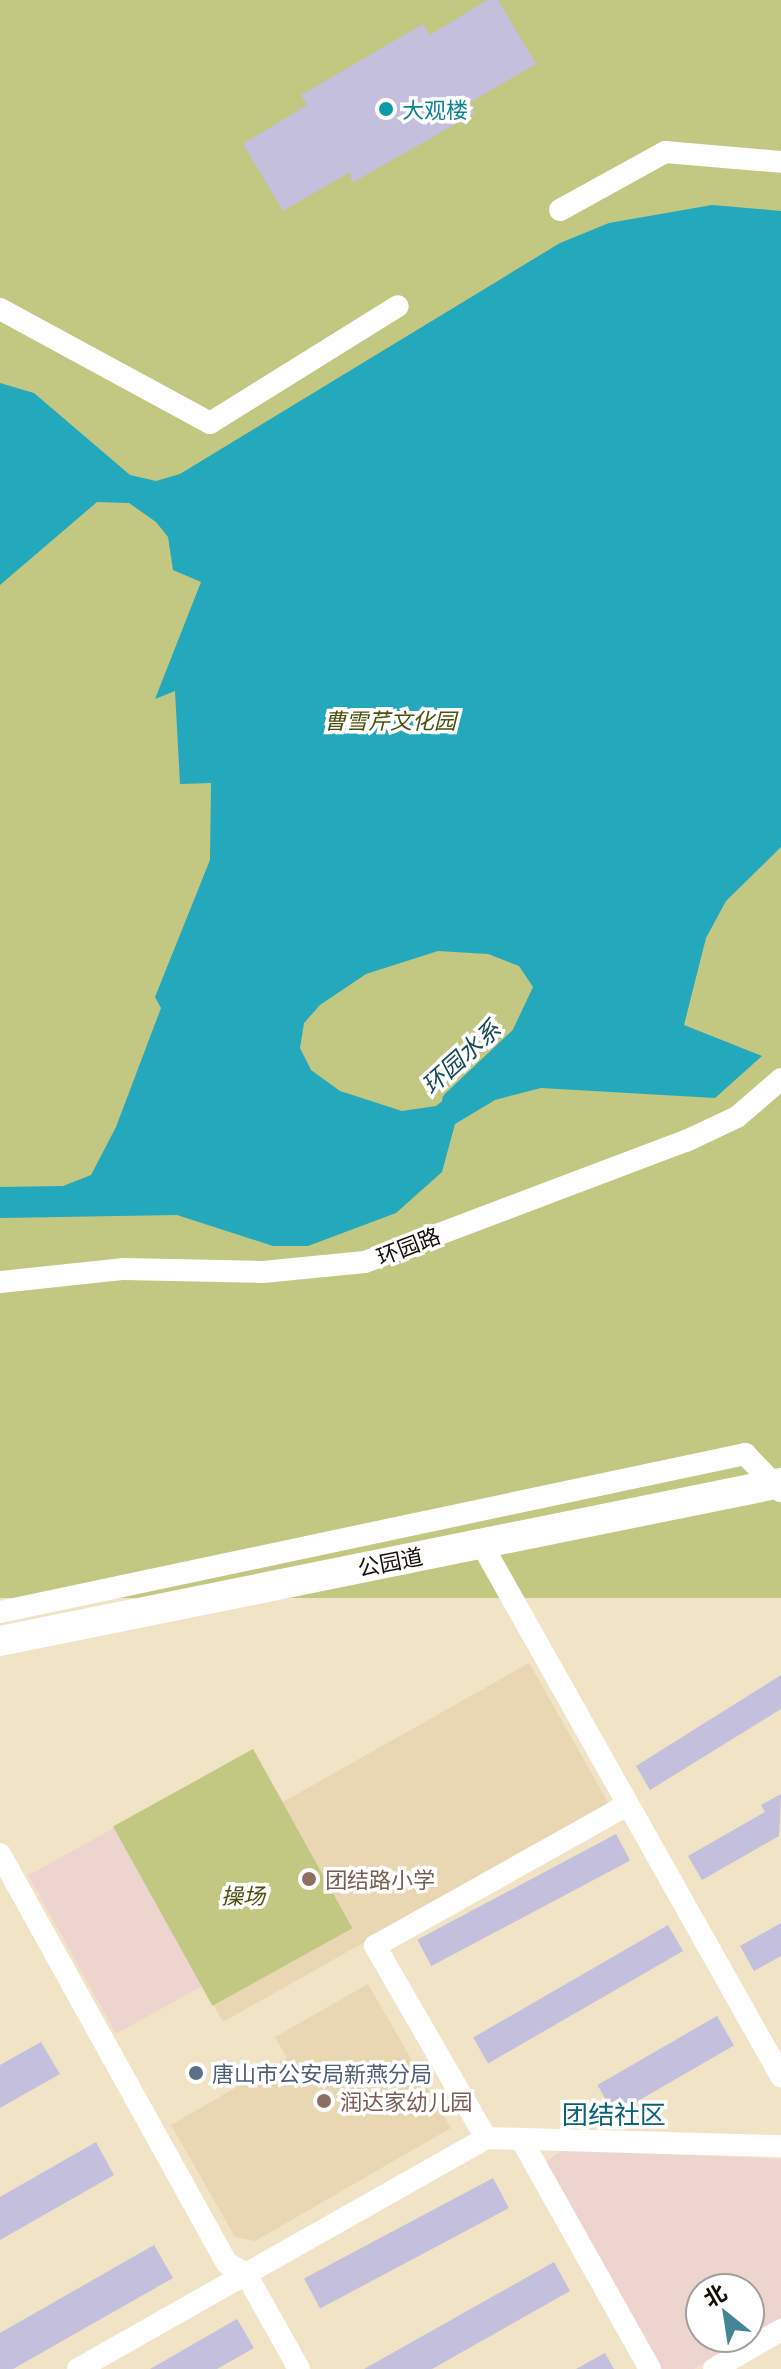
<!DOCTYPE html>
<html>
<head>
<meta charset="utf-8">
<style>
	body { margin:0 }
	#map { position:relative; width:781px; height:2369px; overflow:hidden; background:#f1e3c6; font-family:Georgia,"Noto Sans SC",serif }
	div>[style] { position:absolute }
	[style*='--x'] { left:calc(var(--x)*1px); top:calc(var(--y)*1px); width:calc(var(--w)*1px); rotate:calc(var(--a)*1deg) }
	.commercial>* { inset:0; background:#eed4ce; transform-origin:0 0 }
	.built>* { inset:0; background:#e9d7b4 }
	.green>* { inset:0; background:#c2c782; transform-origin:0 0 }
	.water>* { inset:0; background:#23a8bc }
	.canal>* { height:20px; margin:-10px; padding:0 10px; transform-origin:10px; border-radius:10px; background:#23a8bc }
	.building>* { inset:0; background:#c4bfdc; transform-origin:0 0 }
	.street>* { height:22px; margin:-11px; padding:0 11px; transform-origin:11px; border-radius:11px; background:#fff }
	.secondary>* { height:30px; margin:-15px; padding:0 15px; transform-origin:15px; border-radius:15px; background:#fff }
	.dots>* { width:22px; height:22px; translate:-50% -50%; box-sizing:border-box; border:4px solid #fff; border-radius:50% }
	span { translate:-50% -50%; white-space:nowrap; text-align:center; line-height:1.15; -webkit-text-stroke:7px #fff; paint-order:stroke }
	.culture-label { font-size:22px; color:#0d838f }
	.left { translate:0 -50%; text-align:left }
	.park-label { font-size:22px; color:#4c4f0d; font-style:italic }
	.street-label { font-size:22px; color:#151007 }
	.education-label { font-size:22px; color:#785e54 }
	.service-label { font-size:22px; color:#4e5e75 }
	.water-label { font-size:24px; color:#154a53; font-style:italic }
	.quarter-label { font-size:26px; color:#0a6276 }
	.north { position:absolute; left:685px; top:2273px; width:80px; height:80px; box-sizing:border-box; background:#fff; border:2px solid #a19f9c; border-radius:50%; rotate:330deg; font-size:22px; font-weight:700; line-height:32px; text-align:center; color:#151007 }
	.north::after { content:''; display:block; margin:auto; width:28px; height:36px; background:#438497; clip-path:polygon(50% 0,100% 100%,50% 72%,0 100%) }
</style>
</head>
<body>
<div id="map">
	<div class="commercial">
		<i style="left:114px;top:1828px;width:181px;height:98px;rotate:61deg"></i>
		<i style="clip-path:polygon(evenodd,563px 2150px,781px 2159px,781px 2320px,694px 2369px,654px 2369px,545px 2162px,563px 2150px,701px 2289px,749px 2289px,749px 2337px,701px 2337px,701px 2289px)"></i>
	</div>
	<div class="built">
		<i style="clip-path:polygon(529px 1663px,609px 1804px,223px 2022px,114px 1828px,253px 1749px,283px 1802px)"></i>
		<i style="clip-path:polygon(368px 1984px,451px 2128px,255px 2241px,235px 2237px,171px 2125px,287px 2058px,275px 2037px)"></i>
	</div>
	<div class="green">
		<i style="left:0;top:0;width:781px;height:1598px"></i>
		<i style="left:253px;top:1749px;width:205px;height:160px;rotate:61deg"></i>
	</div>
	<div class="water">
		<i style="clip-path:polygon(evenodd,712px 205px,781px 211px,781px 847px,726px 901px,706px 938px,684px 1025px,762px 1056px,715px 1098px,541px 1088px,495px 1100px,455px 1124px,442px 1172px,396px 1213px,308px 1246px,273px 1246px,177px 1215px,0 1218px,0 1187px,63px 1186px,91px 1175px,116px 1127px,161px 1008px,155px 997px,210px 860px,211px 783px,180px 784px,175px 691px,155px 699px,201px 582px,173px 570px,168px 537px,156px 522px,129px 503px,97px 502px,0 585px,0 383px,34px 393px,130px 475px,156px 481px,180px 474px,560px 243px,609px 223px,712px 205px,438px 951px,488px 954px,519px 966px,533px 987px,500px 1057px,436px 1106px,402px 1111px,340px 1091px,311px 1070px,300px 1048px,304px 1023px,320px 1005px,366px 974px,438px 951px)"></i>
	</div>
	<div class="canal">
		<i style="--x:452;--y:1101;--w:96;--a:-43.3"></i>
	</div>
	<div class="building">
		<i style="clip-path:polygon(487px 0,498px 0,536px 64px,469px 103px,475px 113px,352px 183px,350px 172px,283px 211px,243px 144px,307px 105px,301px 95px,423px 24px,430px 35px)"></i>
		<i style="clip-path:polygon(781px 1675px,781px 1709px,650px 1790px,636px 1766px)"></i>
		<i style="clip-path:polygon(781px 1794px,779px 1836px,702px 1880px,688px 1856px,765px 1812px,761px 1805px)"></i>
		<i style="left:616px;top:1834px;width:30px;height:225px;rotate:62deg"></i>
		<i style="clip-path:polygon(781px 1923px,781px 1956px,754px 1971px,740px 1946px)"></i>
		<i style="left:668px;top:1925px;width:30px;height:225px;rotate:60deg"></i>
		<i style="left:717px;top:2016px;width:34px;height:138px;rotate:60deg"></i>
		<i style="clip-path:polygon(41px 2042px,60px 2074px,0 2108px,0 2065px)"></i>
		<i style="clip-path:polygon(96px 2142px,114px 2175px,0 2240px,0 2197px)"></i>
		<i style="left:493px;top:2178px;width:34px;height:214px;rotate:62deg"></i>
		<i style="clip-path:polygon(154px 2245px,173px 2278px,13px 2369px,0 2369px,0 2333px)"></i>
		<i style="clip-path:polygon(554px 2262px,570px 2291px,432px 2369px,364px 2369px)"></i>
		<i style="clip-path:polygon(237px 2319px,254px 2348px,217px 2369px,150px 2369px)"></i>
		<i style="clip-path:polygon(605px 2353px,614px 2369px,576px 2369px)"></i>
	</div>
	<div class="street">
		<i style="--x:560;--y:210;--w:120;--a:-28.9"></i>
		<i style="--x:665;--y:152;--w:116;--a:4.9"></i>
		<i style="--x:0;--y:309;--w:239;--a:28.5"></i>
		<i style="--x:210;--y:423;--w:221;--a:-31.9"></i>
		<i style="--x:0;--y:1282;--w:125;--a:-6"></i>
		<i style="--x:124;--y:1269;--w:139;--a:1.2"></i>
		<i style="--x:263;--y:1272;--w:102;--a:-5.6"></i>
		<i style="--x:365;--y:1262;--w:343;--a:-20.7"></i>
		<i style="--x:686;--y:1141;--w:56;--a:-25.2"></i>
		<i style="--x:737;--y:1117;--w:58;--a:-40.8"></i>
		<i style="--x:481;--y:1543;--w:612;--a:60.63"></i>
		<i style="--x:0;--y:1612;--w:762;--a:-11.97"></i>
		<i style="--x:745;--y:1454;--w:52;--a:45.8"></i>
		<i style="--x:0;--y:1854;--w:468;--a:61"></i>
		<i style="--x:227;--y:2263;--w:22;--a:30"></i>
		<i style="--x:246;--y:2274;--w:109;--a:60.8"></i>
		<i style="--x:486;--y:2138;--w:222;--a:-120"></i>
		<i style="--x:375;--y:1946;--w:285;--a:-29.2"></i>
		<i style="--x:521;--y:2139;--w:264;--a:60.7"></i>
		<i style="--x:78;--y:2369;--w:469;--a:-29.5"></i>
		<i style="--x:486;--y:2138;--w:295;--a:1.6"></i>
		<i style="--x:714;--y:2369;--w:78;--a:-30.2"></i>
	</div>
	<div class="secondary">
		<i style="--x:0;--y:1641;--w:797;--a:-11.44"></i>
	</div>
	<div class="dots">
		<i style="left:386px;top:109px;background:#0f9aa8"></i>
		<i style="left:309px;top:1879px;background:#8d6e63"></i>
		<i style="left:196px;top:2073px;background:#5c6f8a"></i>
		<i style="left:324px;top:2101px;background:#8d6e63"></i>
	</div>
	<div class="culture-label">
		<span class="left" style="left:402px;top:109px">大观楼</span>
	</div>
	<div class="park-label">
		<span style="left:390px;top:720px">曹雪芹文化园</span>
		<span style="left:243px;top:1895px">操场</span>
	</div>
	<div class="street-label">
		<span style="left:408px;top:1245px;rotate:-21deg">环园路</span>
		<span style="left:390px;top:1561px;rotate:-11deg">公园道</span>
	</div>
	<div class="education-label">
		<span class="left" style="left:325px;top:1879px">团结路小学</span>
		<span class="left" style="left:340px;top:2101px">润达家幼儿园</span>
	</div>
	<div class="service-label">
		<span class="left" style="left:212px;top:2073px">唐山市公安局新燕分局</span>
	</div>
	<div class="water-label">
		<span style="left:460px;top:1056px;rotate:-42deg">环园水系</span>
	</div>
	<div class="quarter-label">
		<span style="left:614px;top:2113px">团结社区</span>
	</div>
	<div class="north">北</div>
</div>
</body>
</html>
